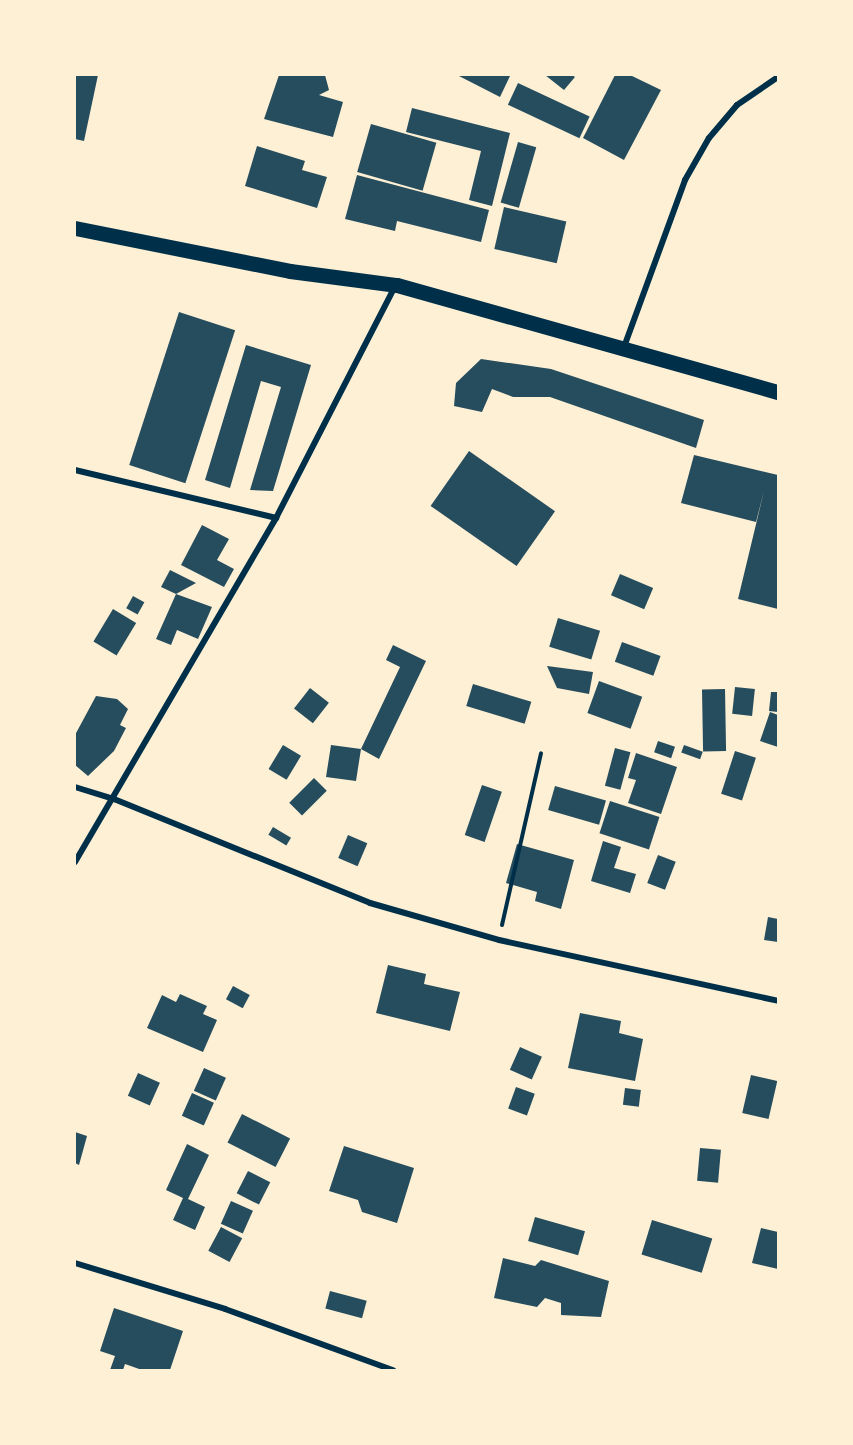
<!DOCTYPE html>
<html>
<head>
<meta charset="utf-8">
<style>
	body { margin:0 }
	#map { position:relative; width:853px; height:1445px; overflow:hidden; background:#fdf0d5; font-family:Arial,sans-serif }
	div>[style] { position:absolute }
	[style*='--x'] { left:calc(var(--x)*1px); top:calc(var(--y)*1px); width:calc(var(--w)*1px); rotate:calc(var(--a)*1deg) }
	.building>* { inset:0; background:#264d5e; transform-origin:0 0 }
	.path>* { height:4px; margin:-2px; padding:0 2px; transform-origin:2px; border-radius:2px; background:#003049 }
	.minor>* { height:6px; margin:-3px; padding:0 3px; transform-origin:3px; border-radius:3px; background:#003049 }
	.primary>* { height:15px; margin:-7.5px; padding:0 7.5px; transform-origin:7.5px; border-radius:7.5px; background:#003049 }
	span { translate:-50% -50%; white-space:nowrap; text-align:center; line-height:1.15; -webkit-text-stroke:5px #fdf0d5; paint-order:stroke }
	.frame { position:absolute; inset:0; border:76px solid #fdf0d5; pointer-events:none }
</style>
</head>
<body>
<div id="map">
	<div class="building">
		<i style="clip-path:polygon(75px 75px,98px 75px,84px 141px,75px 139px)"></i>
		<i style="clip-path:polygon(279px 75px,325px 75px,329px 90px,319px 95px,343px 102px,333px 137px,264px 119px)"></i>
		<i style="clip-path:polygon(457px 75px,507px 75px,510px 76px,500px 97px)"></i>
		<i style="clip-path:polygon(545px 75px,572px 75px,575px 77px,564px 90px)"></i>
		<i style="clip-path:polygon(615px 75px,630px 75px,661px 90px,624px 160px,583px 138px)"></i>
		<i style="left:518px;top:83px;width:79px;height:24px;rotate:25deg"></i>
		<i style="clip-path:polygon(412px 108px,510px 133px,492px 206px,469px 200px,481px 151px,406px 132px)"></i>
		<i style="left:371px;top:124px;width:68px;height:50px;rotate:16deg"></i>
		<i style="left:518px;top:142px;width:19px;height:63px;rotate:16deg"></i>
		<i style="clip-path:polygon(257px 146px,305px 161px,302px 170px,327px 177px,317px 208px,245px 186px)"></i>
		<i style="clip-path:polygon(357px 175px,489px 210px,481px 242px,397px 221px,395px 231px,345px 219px)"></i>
		<i style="left:504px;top:207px;width:64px;height:43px;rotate:13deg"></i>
		<i style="left:179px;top:312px;width:59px;height:161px;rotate:18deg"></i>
		<i style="clip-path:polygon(246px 345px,311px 365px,273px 491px,250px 490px,281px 387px,261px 381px,230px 488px,205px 480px)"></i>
		<i style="clip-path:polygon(481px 359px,551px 369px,704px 420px,696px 448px,550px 397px,513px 397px,492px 389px,482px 412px,454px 406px,456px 383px)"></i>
		<i style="left:469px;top:451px;width:105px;height:67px;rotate:35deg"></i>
		<i style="clip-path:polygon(694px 455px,778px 475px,778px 609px,738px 599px,764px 491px,756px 522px,681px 503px)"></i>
		<i style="clip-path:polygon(202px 525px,229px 539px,217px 560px,234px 569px,224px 587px,181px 565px)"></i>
		<i style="clip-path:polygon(170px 570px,196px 583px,176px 594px,161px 587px)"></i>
		<i style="left:620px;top:574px;width:36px;height:23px;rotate:23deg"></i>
		<i style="clip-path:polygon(176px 594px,212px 607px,198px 639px,177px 630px,171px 645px,156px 639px)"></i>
		<i style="left:133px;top:596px;width:13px;height:14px;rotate:29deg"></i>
		<i style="left:113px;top:609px;width:27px;height:38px;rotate:31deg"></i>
		<i style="left:558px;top:618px;width:44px;height:30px;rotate:17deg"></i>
		<i style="left:622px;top:642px;width:41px;height:21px;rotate:20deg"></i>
		<i style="clip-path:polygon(393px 645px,426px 661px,379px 759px,361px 749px,356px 781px,326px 777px,331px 745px,361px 749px,400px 667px,386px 660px)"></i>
		<i style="clip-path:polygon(547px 666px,593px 672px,589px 694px,557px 688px)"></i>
		<i style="left:599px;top:681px;width:46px;height:34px;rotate:20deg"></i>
		<i style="left:473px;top:684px;width:61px;height:23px;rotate:17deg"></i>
		<i style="left:735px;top:687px;width:20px;height:27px;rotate:6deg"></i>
		<i style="left:310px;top:688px;width:24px;height:26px;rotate:38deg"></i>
		<i style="left:725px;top:689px;width:62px;height:23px;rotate:89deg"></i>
		<i style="clip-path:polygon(771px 692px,778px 692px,778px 712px,769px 711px)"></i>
		<i style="clip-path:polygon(96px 696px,117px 699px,128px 709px,120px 725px,126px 728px,114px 751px,88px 776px,75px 765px,75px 735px)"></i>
		<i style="clip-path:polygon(770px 712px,778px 715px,778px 747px,760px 741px)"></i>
		<i style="left:658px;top:741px;width:18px;height:12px;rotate:19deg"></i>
		<i style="left:283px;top:745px;width:21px;height:28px;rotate:31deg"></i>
		<i style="left:684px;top:745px;width:20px;height:8px;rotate:20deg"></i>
		<i style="left:615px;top:748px;width:16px;height:39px;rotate:15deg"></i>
		<i style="left:735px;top:751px;width:22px;height:45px;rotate:18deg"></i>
		<i style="clip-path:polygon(636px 753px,677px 767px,661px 814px,628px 803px,636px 780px,628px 778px)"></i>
		<i style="left:314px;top:778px;width:18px;height:35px;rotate:45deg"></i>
		<i style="left:482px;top:785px;width:21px;height:53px;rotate:19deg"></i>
		<i style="left:555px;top:786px;width:53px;height:25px;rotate:16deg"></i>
		<i style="left:610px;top:801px;width:52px;height:34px;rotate:18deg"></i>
		<i style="left:273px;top:827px;width:21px;height:9px;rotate:31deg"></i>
		<i style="left:348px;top:835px;width:21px;height:25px;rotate:23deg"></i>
		<i style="clip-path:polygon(603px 841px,621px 847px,614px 868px,636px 874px,630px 893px,591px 881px)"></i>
		<i style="clip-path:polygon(517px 844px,574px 860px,561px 909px,535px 901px,537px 892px,506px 883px)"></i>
		<i style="left:658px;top:855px;width:19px;height:30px;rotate:21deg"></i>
		<i style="clip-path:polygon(768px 917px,778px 919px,778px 942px,764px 940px)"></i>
		<i style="clip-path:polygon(388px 965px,426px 974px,424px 984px,460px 992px,450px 1031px,376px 1013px)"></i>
		<i style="left:233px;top:986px;width:19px;height:15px;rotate:28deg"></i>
		<i style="clip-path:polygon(180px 994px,207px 1006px,203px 1014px,217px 1020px,203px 1052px,147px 1028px,162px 995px,176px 1002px)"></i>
		<i style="clip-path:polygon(580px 1013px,621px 1021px,619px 1033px,643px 1039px,635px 1081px,568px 1068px)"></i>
		<i style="left:520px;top:1047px;width:24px;height:25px;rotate:24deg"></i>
		<i style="left:204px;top:1068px;width:24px;height:25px;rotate:24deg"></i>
		<i style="left:138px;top:1073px;width:24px;height:25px;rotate:24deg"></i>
		<i style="left:751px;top:1075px;width:27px;height:39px;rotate:13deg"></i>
		<i style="left:516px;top:1087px;width:20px;height:23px;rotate:20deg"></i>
		<i style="left:625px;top:1088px;width:16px;height:17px;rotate:7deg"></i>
		<i style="left:192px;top:1093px;width:24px;height:25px;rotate:24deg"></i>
		<i style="left:242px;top:1114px;width:54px;height:32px;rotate:27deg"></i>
		<i style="clip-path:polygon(75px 1132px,87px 1136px,79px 1165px,75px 1163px)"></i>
		<i style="clip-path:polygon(187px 1144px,209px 1155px,188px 1199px,205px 1207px,195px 1230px,173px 1220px,183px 1198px,166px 1190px)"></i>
		<i style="clip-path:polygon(344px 1146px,414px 1168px,397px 1223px,362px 1212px,358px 1200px,329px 1191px)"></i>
		<i style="left:700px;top:1148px;width:21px;height:33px;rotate:5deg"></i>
		<i style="left:248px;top:1171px;width:25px;height:25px;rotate:27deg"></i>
		<i style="left:231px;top:1201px;width:24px;height:25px;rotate:24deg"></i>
		<i style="left:535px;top:1217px;width:52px;height:25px;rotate:16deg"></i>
		<i style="left:652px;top:1220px;width:63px;height:36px;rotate:17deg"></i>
		<i style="left:221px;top:1227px;width:24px;height:27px;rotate:28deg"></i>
		<i style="clip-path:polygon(761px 1228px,778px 1232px,778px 1269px,752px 1263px)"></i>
		<i style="clip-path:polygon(503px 1258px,535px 1266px,541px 1260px,609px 1281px,601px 1317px,561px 1315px,561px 1303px,545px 1298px,537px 1307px,494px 1298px)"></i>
		<i style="left:330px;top:1291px;width:38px;height:18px;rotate:15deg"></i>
		<i style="clip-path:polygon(114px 1308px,183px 1331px,170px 1370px,142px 1370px,125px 1364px,123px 1370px,110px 1370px,115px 1356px,100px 1351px)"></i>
	</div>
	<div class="path">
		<i style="--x:502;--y:925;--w:176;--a:-77.2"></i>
	</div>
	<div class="minor">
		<i style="--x:624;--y:347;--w:178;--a:-69.9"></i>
		<i style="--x:685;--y:180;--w:48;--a:-60.3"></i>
		<i style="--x:709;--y:138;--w:43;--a:-49.7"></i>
		<i style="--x:737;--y:105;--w:50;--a:-34.3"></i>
		<i style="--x:75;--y:470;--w:207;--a:13.4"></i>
		<i style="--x:75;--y:787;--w:41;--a:17.1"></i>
		<i style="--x:114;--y:799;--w:276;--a:22.1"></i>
		<i style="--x:370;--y:903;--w:134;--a:16"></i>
		<i style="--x:499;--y:940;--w:286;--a:12.3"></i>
		<i style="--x:75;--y:862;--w:398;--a:-59.7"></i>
		<i style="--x:276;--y:518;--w:262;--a:-62.8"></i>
		<i style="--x:75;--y:1263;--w:157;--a:17"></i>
		<i style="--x:225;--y:1309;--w:179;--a:20"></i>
	</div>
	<div class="primary">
		<i style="--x:75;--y:228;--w:219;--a:11.3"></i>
		<i style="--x:290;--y:271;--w:108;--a:7.5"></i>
		<i style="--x:397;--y:285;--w:396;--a:15.7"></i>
	</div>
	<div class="frame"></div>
</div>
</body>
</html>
